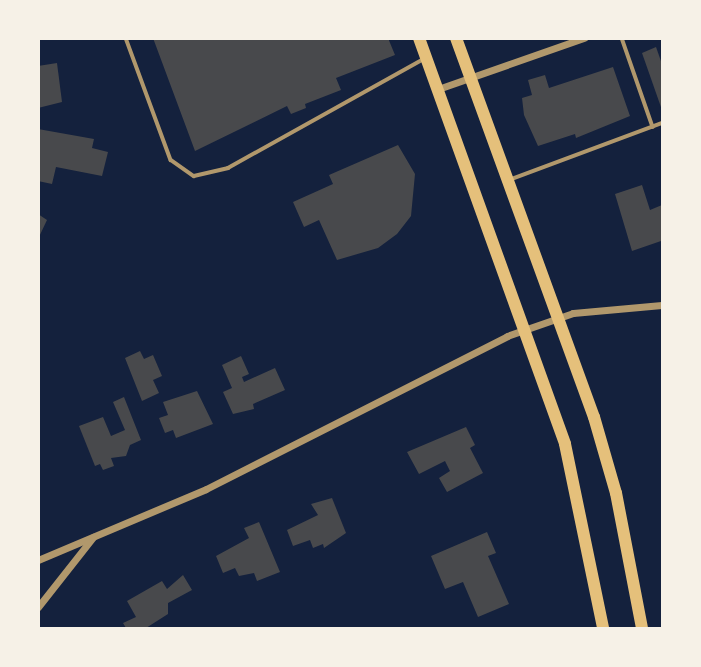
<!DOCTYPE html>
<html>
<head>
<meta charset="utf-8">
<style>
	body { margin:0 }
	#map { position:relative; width:701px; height:667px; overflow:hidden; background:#14213d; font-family:Lora,serif }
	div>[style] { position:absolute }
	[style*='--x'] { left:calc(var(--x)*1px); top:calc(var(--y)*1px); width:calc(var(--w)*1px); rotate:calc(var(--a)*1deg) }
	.building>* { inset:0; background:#48494c }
	.service>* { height:3.5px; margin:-1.75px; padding:0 1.75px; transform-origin:1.75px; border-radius:1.75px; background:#b1986c }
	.minor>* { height:7px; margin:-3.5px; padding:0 3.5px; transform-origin:3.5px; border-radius:3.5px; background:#b1986c }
	.primary>* { height:12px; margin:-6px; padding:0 6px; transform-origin:6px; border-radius:6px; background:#e5c07b }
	span { translate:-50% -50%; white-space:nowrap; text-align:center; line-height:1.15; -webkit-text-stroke:6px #f6f1e7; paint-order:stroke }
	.frame { position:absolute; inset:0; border:40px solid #f6f1e7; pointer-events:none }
</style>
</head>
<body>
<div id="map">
	<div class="building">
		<i style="clip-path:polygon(153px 38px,388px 38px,395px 55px,336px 78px,341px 90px,305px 104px,306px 108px,291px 114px,287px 106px,195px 151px)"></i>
		<i style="clip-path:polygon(656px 47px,662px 64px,662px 110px,642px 53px)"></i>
		<i style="clip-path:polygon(57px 63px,62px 102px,38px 108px,38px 66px)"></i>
		<i style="clip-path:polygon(613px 67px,630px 116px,576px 138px,575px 134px,538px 146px,524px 115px,522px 98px,532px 95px,528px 80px,545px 75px,549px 88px)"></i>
		<i style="clip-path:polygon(38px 129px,94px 139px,92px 148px,108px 152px,102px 176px,56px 167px,52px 184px,38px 181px)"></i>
		<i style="clip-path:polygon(398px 145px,415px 174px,411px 216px,397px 234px,378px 248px,337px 260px,319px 220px,304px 227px,293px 202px,333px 184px,329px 175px)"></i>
		<i style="clip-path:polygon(642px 185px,650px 210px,662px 205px,662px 234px,661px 241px,632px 251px,615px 194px)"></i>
		<i style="clip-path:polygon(38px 214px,47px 220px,38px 239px)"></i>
		<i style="clip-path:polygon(140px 351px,144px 359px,153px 355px,162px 376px,153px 380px,159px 393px,142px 401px,125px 358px)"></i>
		<i style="clip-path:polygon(241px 356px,249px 374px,242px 377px,244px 382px,275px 368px,285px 390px,253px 404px,254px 409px,233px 414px,223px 392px,232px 388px,222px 365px)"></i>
		<i style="clip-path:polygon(197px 391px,213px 424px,176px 438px,173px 430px,165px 433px,159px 418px,168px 415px,163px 402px)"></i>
		<i style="clip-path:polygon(124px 397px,141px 440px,130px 445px,126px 456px,111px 458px,114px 466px,103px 470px,100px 464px,95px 466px,79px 426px,103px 417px,111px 436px,125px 430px,113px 402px)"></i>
		<i style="clip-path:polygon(466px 427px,475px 445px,470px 448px,483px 473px,447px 492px,439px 478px,450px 471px,445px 461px,419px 474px,407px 452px)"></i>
		<i style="clip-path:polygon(332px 498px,346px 533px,324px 548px,323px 544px,313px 548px,310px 540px,293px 546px,287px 530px,318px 515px,311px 504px)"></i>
		<i style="clip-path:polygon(259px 522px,280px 572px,257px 581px,254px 573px,239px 576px,235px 568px,223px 573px,216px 556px,249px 538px,244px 528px)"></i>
		<i style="clip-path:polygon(487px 532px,496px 553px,488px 556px,509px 604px,478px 617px,463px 582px,445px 589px,431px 556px)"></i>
		<i style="clip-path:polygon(183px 575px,192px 590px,168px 603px,168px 614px,146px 628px,126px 628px,123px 623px,136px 617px,127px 601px,162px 581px,167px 589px)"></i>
	</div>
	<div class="service">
		<i style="--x:126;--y:38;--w:130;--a:69.8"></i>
		<i style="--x:171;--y:160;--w:28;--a:35"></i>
		<i style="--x:194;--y:176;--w:35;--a:-13"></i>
		<i style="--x:228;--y:168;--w:224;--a:-29.1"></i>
		<i style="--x:622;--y:38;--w:94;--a:70.8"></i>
		<i style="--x:512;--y:179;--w:160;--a:-20.5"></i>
	</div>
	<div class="minor">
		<i style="--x:438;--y:89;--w:155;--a:-19.3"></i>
		<i style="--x:38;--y:560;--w:182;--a:-22.9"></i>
		<i style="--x:206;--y:489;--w:338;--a:-26.9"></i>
		<i style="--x:507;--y:336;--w:70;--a:-19.2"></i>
		<i style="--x:573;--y:313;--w:89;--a:-5.1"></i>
		<i style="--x:38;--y:607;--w:89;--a:-51.8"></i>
	</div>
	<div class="primary">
		<i style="--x:419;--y:38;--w:431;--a:70.2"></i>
		<i style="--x:565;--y:444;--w:188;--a:78.3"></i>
		<i style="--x:456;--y:38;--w:403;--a:70"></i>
		<i style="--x:594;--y:417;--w:79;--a:73.9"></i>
		<i style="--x:616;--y:493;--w:137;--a:79.1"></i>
	</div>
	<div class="frame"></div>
</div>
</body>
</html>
